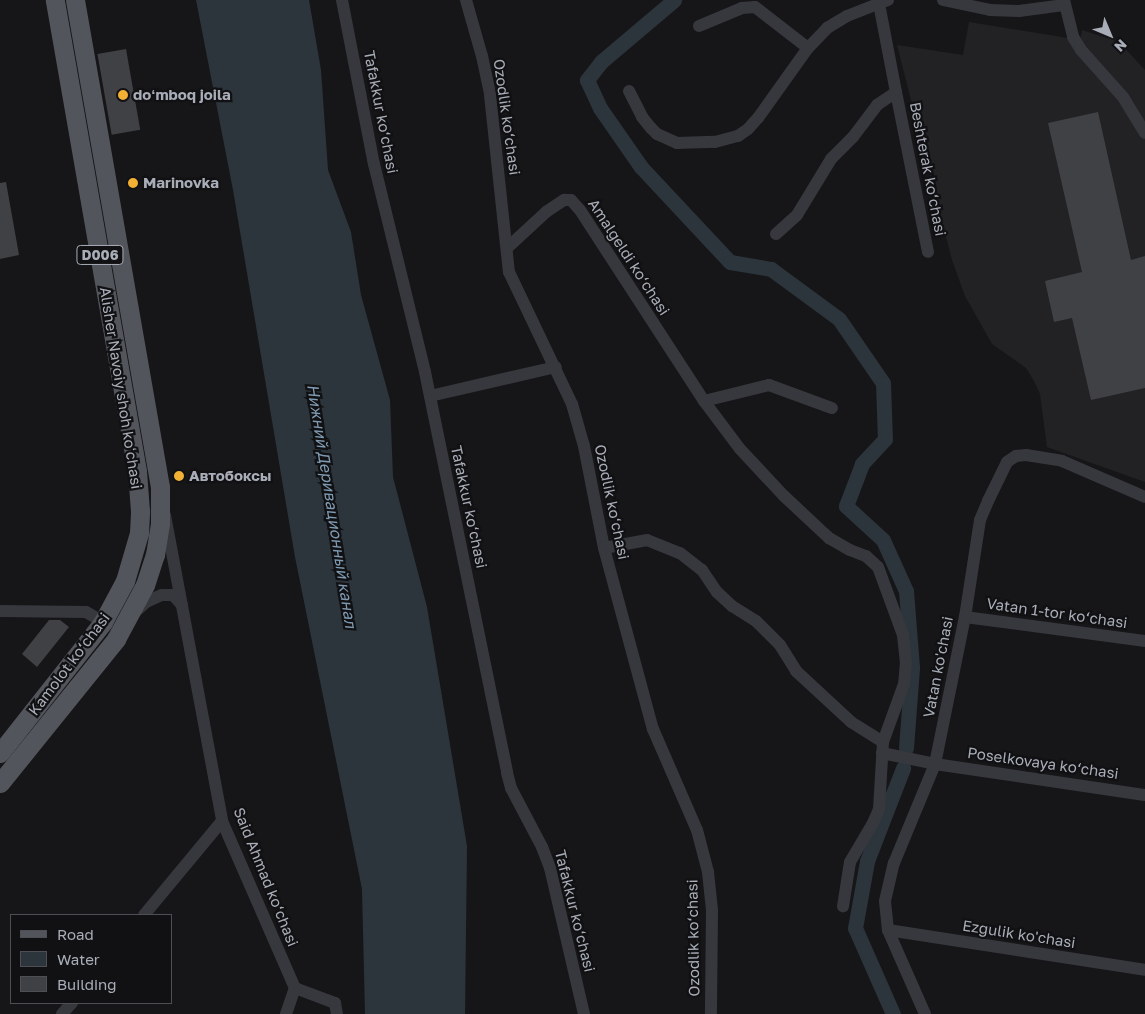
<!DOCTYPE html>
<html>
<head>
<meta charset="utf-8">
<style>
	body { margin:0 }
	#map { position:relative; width:1145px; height:1014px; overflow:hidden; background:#161618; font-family:"Golos Text",sans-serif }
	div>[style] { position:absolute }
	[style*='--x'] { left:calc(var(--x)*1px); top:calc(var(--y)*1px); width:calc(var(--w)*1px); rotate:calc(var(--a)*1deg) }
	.built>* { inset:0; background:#222225 }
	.water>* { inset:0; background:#2c353c }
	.canal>* { height:15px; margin:-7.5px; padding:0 7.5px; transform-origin:7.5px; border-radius:7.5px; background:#2c353c }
	.building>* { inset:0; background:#404145; transform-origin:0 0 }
	.street>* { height:12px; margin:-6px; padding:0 6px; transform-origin:6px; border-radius:6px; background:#37383d }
	.primary>* { height:19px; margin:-9.5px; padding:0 9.5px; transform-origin:9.5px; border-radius:9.5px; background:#53555c }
	.dots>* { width:14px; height:14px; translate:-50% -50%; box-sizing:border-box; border:2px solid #111113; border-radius:50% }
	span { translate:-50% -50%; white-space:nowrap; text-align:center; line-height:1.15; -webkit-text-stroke:4.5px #111113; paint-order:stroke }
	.shield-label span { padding:1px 4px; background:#111113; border:1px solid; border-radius:4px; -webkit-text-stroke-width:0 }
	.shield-label { font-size:14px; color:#a8adb8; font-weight:700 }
	.poi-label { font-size:15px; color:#a8adb8; font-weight:700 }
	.left { translate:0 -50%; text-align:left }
	.street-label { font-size:15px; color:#a8adb8 }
	.water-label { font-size:16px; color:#7f9bb3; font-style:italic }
	.legend { position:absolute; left:10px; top:914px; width:162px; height:90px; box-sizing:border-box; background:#111113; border:1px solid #4d4f55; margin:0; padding:6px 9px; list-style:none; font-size:15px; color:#a8adb8 }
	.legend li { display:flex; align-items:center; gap:10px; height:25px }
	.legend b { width:25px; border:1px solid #4d4f55 }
	.north { position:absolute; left:1085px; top:10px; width:50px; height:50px; -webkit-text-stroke:4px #111113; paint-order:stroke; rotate:135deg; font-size:14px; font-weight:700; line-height:20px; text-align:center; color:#a8adb8 }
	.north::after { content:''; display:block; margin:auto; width:18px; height:22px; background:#a8adb8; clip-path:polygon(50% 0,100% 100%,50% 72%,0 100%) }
</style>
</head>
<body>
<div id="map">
	<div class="built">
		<i style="clip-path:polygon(969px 22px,1080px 40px,1082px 30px,1119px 42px,1145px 70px,1145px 482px,1047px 447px,1040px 394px,1034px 381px,1026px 368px,992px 344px,965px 296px,952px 260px,897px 45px,963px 55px)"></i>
	</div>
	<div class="water">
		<i style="clip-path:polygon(196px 0,309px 0,321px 70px,328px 170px,351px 232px,361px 295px,390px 400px,393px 477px,427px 607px,467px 846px,465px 1014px,365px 1014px,362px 889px,295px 557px,233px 190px)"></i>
	</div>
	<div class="canal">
		<i style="--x:674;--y:0;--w:96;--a:139.7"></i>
		<i style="--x:601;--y:62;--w:23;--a:128"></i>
		<i style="--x:587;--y:80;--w:31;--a:65"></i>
		<i style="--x:600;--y:108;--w:72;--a:55.2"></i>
		<i style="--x:641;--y:167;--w:130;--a:46.9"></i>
		<i style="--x:730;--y:262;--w:42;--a:9.7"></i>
		<i style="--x:771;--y:269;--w:84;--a:36.3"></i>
		<i style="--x:839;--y:319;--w:78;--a:55.5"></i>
		<i style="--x:883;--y:383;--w:56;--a:88"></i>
		<i style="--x:885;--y:439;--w:34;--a:133"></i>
		<i style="--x:862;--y:464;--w:45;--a:110.9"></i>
		<i style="--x:846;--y:506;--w:50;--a:42.6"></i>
		<i style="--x:883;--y:540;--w:56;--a:65.7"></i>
		<i style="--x:906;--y:591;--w:77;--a:85.5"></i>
		<i style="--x:912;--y:668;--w:80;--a:94.3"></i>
		<i style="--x:893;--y:1014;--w:94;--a:-113.8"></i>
		<i style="--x:855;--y:928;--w:68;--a:-79.8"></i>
		<i style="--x:867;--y:861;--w:100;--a:-68.8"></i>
	</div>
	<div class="building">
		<i style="left:126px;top:49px;width:82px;height:29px;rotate:80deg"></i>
		<i style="clip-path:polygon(1098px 112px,1131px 260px,1145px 256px,1145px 388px,1091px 400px,1072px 318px,1054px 322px,1045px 281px,1082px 272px,1048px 123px)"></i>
		<i style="clip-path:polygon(6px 182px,19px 255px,0 259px,0 183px)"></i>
		<i style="clip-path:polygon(49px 620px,60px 620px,69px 627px,37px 667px,22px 654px)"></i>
	</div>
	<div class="street">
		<i style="--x:342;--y:0;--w:167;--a:79"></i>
		<i style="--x:374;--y:164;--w:214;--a:76.2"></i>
		<i style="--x:425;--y:372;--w:409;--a:78.4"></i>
		<i style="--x:507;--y:773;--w:16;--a:75"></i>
		<i style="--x:511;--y:788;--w:67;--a:62.3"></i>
		<i style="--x:542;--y:847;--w:22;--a:69"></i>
		<i style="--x:550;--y:868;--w:150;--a:76.9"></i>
		<i style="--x:466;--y:0;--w:58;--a:74.1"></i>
		<i style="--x:482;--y:56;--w:40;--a:78"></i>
		<i style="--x:490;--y:95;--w:178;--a:83.9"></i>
		<i style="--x:509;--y:272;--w:146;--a:64.5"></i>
		<i style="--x:572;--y:404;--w:44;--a:74.1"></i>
		<i style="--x:584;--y:446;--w:104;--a:78.9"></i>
		<i style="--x:604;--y:548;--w:188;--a:74.9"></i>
		<i style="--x:653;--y:729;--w:110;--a:66.5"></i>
		<i style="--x:697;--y:830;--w:43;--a:75.3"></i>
		<i style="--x:708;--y:872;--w:39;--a:84"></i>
		<i style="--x:712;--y:911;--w:103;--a:90.6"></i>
		<i style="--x:943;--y:0;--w:48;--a:12"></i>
		<i style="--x:990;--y:10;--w:29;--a:2"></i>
		<i style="--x:1019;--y:11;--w:45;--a:-7.6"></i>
		<i style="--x:1064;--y:0;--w:38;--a:76"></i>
		<i style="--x:1073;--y:37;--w:15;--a:58"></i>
		<i style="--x:1081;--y:50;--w:63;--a:48.2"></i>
		<i style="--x:1123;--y:97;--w:42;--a:58.6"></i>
		<i style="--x:699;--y:26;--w:47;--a:-22.7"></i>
		<i style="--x:742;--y:8;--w:13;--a:-4"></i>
		<i style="--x:755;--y:7;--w:67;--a:37.7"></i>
		<i style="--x:629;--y:91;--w:29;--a:63"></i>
		<i style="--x:642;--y:117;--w:14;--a:51"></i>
		<i style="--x:651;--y:128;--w:8;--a:45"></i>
		<i style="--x:657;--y:134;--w:22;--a:24"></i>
		<i style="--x:677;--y:143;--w:38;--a:-2"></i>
		<i style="--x:715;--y:142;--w:24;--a:-15"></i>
		<i style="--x:738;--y:136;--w:12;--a:-35"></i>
		<i style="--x:748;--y:129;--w:15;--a:-48"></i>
		<i style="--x:758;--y:118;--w:86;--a:-54.5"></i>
		<i style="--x:808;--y:48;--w:28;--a:-46"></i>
		<i style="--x:827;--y:28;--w:23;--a:-31"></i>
		<i style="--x:847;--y:16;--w:44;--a:-21.3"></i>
		<i style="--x:896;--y:92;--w:163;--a:78.7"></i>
		<i style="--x:776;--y:234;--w:28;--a:-42"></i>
		<i style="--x:797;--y:215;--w:66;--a:-58.7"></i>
		<i style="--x:831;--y:159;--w:31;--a:-45"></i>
		<i style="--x:853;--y:137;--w:40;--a:-53"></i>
		<i style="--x:877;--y:105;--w:23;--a:-34"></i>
		<i style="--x:896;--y:92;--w:90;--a:-100.9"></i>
		<i style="--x:507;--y:248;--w:53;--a:-42.7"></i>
		<i style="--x:546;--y:212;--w:22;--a:-34"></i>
		<i style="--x:564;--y:200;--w:7;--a:0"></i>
		<i style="--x:571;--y:200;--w:13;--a:48"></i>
		<i style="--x:580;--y:210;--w:228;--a:57"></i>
		<i style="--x:704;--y:401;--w:60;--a:53.1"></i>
		<i style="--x:740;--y:449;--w:64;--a:46.9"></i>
		<i style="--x:784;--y:496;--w:62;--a:43"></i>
		<i style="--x:829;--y:538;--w:24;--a:30"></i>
		<i style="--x:850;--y:550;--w:17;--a:21"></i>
		<i style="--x:866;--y:556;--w:16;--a:43"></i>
		<i style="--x:878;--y:567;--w:72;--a:69.8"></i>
		<i style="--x:903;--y:635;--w:27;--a:84"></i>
		<i style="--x:906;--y:662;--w:22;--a:95"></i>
		<i style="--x:904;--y:684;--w:62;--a:109.9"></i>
		<i style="--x:883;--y:742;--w:67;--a:93.4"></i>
		<i style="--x:879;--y:809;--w:15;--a:113"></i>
		<i style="--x:873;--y:823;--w:45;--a:120.5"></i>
		<i style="--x:850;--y:862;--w:45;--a:99"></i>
		<i style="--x:430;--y:396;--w:129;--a:-13"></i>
		<i style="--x:704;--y:401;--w:67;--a:-13.8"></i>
		<i style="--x:769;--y:385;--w:67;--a:20.1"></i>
		<i style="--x:165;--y:515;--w:311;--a:79.4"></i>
		<i style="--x:222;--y:821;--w:182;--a:66.4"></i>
		<i style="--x:295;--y:988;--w:43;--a:20.6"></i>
		<i style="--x:335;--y:1003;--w:11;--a:80"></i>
		<i style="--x:604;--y:548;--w:44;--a:-10.5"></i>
		<i style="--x:647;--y:540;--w:35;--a:22"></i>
		<i style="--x:680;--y:553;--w:28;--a:38"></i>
		<i style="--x:702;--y:570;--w:27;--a:56"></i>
		<i style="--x:717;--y:592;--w:21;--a:43"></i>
		<i style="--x:732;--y:606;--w:28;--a:32"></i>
		<i style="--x:756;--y:621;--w:34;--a:45"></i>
		<i style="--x:780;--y:645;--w:31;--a:58"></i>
		<i style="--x:796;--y:671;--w:75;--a:42.8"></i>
		<i style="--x:851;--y:722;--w:38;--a:32"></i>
		<i style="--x:0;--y:611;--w:86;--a:0.7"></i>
		<i style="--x:86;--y:612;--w:20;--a:30"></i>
		<i style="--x:135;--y:612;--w:15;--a:-42"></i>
		<i style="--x:146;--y:602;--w:17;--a:-24"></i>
		<i style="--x:162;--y:595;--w:11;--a:0"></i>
		<i style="--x:173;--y:595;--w:13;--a:48"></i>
		<i style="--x:965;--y:617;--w:182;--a:7.6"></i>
		<i style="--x:882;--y:753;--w:54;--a:11.7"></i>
		<i style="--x:935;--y:764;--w:212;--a:8.4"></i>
		<i style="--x:144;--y:915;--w:122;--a:-50.3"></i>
		<i style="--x:888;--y:930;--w:260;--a:8.8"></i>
		<i style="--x:62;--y:1014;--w:15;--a:-48"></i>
		<i style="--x:286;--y:1014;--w:28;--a:-71"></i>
		<i style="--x:925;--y:1014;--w:92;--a:-113.8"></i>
		<i style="--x:888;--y:930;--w:29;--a:-96"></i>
		<i style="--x:885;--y:901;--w:39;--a:-77"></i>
		<i style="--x:894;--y:863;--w:107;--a:-67.5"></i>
		<i style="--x:935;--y:764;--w:150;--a:-78.5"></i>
		<i style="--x:965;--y:617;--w:98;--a:-81.2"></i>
		<i style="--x:980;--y:520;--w:21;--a:-67"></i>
		<i style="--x:988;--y:501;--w:43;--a:-64"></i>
		<i style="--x:1007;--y:462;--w:11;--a:-34"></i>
		<i style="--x:1016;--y:456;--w:10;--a:-6"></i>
		<i style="--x:1026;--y:455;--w:36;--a:9"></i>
		<i style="--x:1062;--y:461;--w:90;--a:23.4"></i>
	</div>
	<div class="primary">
		<i style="--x:0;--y:753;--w:167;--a:-51.8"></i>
		<i style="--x:103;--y:622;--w:47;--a:-61.8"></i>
		<i style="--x:125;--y:581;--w:50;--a:-73.7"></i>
		<i style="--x:139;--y:533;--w:22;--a:-87"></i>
		<i style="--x:140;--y:511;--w:40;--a:-94.3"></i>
		<i style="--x:137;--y:471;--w:478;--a:-99.9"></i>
		<i style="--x:0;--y:783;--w:185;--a:-51.1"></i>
		<i style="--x:116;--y:639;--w:61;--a:-61.8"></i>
		<i style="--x:145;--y:585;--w:32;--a:-72"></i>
		<i style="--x:155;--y:555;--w:31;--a:-81"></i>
		<i style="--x:160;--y:524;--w:37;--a:-90"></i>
		<i style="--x:160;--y:487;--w:494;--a:-99.9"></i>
	</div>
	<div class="dots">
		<i style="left:123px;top:95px;background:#f2b134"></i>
		<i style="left:133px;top:183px;background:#f2b134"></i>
		<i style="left:179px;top:476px;background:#f2b134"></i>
	</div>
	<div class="shield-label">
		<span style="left:100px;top:255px">D006</span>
	</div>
	<div class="poi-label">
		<span class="left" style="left:133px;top:95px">doʻmboq joila</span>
		<span class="left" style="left:143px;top:183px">Marinovka</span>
		<span class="left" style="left:189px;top:476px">Автобоксы</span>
	</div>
	<div class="street-label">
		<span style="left:381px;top:112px;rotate:79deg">Tafakkur ko‘chasi</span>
		<span style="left:507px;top:117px;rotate:82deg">Ozodlik ko‘chasi</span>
		<span style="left:928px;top:169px;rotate:79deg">Beshterak ko‘chasi</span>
		<span style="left:629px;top:257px;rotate:57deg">Amalgeldi ko‘chasi</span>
		<span style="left:121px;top:388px;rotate:81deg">Alisher Navoiy shoh koʻchasi</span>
		<span style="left:612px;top:502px;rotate:78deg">Ozodlik ko‘chasi</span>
		<span style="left:469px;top:507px;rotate:78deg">Tafakkur ko‘chasi</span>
		<span style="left:1057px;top:613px;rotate:8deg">Vatan 1-tor ko‘chasi</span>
		<span style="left:69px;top:664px;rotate:-53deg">Kamolot ko‘chasi</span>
		<span style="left:938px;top:667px;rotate:-79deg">Vatan ko'chasi</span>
		<span style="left:1043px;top:763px;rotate:8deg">Poselkovaya ko‘chasi</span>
		<span style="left:266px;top:877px;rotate:68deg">Said Ahmad ko‘chasi</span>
		<span style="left:575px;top:911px;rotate:76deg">Tafakkur ko‘chasi</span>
		<span style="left:1019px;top:934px;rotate:9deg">Ezgulik ko'chasi</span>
		<span style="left:693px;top:938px;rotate:-91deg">Ozodlik ko‘chasi</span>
	</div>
	<div class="water-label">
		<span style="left:332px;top:506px;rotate:81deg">Нижний Деривационный канал</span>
	</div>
	<ul class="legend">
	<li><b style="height:6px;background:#53555c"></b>Road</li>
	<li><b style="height:14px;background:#2c353c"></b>Water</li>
	<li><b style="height:14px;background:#404145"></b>Building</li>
	</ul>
	<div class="north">N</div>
</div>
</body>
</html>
